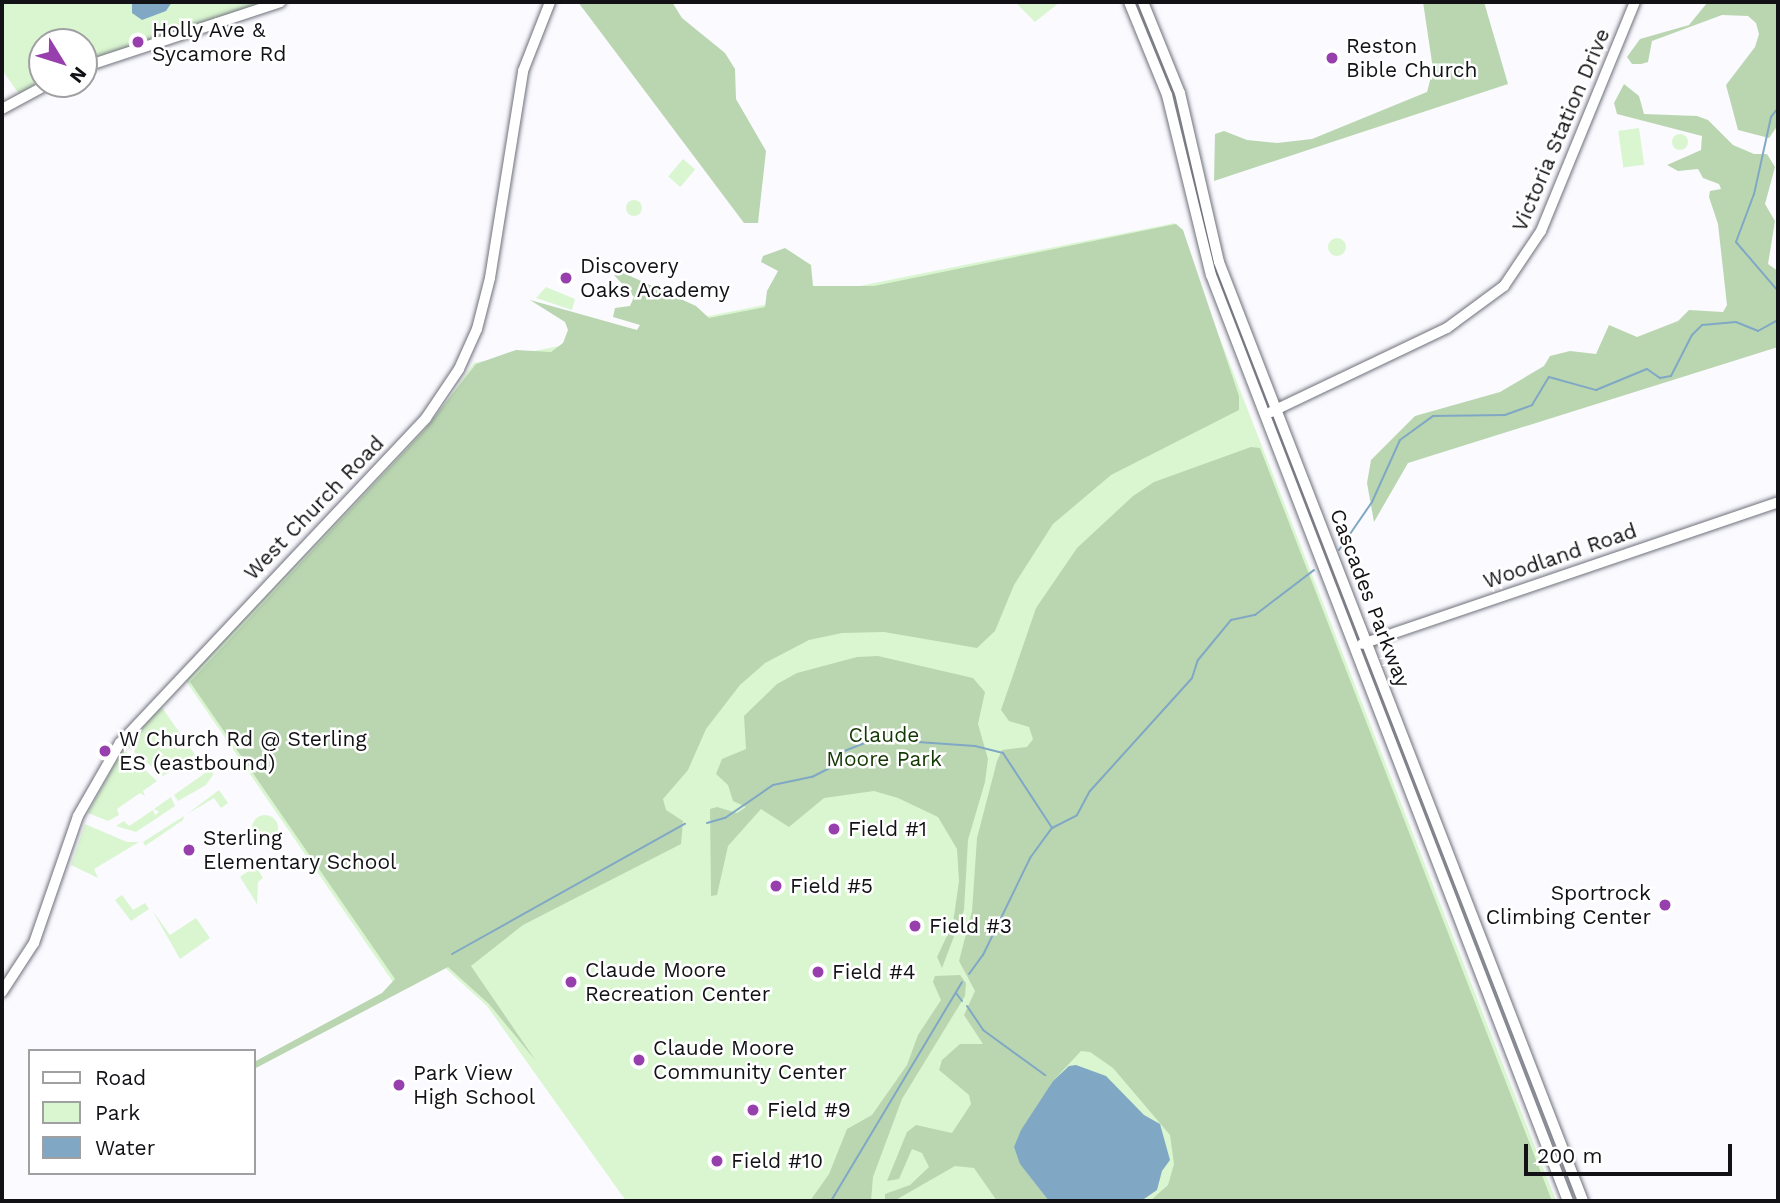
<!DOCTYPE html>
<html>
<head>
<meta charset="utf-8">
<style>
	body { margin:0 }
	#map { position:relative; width:1780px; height:1203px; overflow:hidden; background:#fafaff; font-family:"Work Sans",sans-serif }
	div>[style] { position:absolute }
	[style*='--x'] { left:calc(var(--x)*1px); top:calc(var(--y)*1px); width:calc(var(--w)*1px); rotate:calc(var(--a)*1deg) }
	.green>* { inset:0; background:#daf6d1; transform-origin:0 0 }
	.round { border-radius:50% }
	.forest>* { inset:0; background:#bad6b1 }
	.water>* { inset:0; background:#80a8c4 }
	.stream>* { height:2px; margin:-1px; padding:0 1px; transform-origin:1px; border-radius:1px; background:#80a8c4 }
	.roads { filter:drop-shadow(0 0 2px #6f717b) drop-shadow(0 0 2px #6f717b) }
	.secondary>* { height:10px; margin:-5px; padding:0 5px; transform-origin:5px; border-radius:5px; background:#fff }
	.dots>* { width:19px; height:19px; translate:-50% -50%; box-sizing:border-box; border:4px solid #fff; border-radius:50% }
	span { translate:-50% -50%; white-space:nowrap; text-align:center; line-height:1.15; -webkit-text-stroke:5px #fff; paint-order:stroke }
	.poi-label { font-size:21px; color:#121216 }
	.left { translate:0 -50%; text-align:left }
	.right { translate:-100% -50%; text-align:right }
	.street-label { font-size:21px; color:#121216 }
	.park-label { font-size:21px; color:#143803 }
	.frame { position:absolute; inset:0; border:4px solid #121216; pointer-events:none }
	.legend { position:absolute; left:28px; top:1049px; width:228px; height:126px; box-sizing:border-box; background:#fff; border:2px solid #a0a0a2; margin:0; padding:9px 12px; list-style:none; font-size:21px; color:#121216 }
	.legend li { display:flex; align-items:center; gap:14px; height:35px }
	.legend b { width:35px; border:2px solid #a0a0a2 }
	.north { position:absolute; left:28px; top:28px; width:70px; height:70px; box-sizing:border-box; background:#fff; border:2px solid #a0a0a2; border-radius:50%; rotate:128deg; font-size:19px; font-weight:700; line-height:28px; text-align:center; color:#121216 }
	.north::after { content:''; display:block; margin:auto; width:24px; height:32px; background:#9740ad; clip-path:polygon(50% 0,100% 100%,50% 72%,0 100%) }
	.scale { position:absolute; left:1524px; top:1144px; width:208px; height:32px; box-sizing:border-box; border:4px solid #121216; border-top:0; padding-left:9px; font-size:21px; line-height:24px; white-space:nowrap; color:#121216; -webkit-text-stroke:5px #fff; paint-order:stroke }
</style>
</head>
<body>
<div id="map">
	<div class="green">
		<i style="clip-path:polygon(2px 2px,262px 2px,262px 9px,84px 67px,84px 42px,42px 42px,42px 84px,22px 98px,2px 70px)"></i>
		<i style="clip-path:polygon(1015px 2px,1060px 2px,1035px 22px)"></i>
		<i style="left:1639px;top:128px;width:37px;height:21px;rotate:82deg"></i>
		<i class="round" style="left:1672px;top:134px;width:16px;height:16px"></i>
		<i style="left:683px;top:159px;width:16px;height:23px;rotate:40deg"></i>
		<i class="round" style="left:626px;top:200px;width:16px;height:16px"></i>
		<i style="clip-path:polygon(1175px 223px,1556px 1201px,626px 1201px,487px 1006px,442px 965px,397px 988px,186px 681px,429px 425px,474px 363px)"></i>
		<i class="round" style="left:1328px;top:238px;width:18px;height:18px"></i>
		<i style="clip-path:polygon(546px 287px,575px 299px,572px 310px,536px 298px)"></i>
		<i style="clip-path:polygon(161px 706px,198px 759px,192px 756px,163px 776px,127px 746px)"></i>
		<i style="clip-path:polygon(123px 749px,157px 781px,143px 791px,145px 796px,140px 793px,117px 809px,119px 815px,108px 821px,88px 813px)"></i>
		<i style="clip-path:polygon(211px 764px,213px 775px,206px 785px,178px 801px,174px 795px,208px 771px,204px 765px)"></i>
		<i style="clip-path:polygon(219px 790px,228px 803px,221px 808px,214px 798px,187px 814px)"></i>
		<i style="clip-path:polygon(171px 797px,175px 806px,136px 832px,116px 826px,124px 821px,129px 826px,153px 810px,155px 815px,159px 812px,154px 809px)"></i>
		<i class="round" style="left:252px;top:815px;width:26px;height:26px"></i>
		<i style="clip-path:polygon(184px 816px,183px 820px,145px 846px,143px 842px)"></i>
		<i style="clip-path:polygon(85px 824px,127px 842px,139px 842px,94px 869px,98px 878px,71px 865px)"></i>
		<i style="clip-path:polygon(256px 866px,263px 878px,258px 882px,257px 904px,240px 877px)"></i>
		<i style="clip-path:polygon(122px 895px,133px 910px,145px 903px,149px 909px,131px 921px,115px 900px)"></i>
		<i style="clip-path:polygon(152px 910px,170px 935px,196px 918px,210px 938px,180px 959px)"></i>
	</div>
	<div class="forest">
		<i style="clip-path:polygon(578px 2px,672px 2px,682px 18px,725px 53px,735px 69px,736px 99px,766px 151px,758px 223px,744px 223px)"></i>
		<i style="clip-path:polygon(1423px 2px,1484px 2px,1508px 84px,1214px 181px,1215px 134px,1224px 131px,1247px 140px,1277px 143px,1312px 139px,1427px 92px,1433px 69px)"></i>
		<i style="clip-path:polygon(1778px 2px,1778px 125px,1769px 138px,1738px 130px,1726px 85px,1755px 47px,1759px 34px,1756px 23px,1748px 16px,1722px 15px,1652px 41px,1648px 62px,1641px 64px,1632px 64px,1627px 57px,1640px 39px,1689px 25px,1707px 3px)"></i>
		<i style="clip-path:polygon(1624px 84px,1639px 96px,1644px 114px,1697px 116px,1708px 120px,1733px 145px,1754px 154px,1767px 154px,1775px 167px,1765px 204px,1775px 221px,1768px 264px,1778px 271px,1778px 347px,1408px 463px,1374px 522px,1367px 483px,1371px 460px,1415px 416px,1500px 392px,1544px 366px,1550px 356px,1570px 351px,1596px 354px,1609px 325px,1637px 337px,1678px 321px,1689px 310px,1723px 312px,1727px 305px,1718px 224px,1709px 197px,1710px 191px,1721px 189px,1719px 184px,1703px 178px,1698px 169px,1678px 171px,1667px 165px,1701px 150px,1702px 136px,1617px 114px,1614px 103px)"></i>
		<i style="clip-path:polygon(1176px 224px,1183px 230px,1239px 396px,1239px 410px,1111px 475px,1053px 524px,1014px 585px,995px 631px,977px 648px,884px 632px,842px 633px,809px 640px,765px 663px,740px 685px,706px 729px,688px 770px,663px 799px,666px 810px,683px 821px,681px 844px,523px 925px,471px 966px,536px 1061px,489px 1004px,448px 967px,254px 1069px,254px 1062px,382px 993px,395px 979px,190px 682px,423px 432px,476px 364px,516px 350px,551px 352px,563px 343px,568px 330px,565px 322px,530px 300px,637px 330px,640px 325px,613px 317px,615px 308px,630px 306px,634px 297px,614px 275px,617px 270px,696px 306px,709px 318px,765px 307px,767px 291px,778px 271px,761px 262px,763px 256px,785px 248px,811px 265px,813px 286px,874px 286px)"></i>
		<i style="clip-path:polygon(1251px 447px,1260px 448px,1552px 1201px,1150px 1201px,1168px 1185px,1174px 1164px,1170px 1135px,1113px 1068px,1090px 1052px,1081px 1051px,1053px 1081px,1014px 1147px,1021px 1164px,1049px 1201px,997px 1201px,974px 1168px,955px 1166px,894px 1201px,885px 1201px,885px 1194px,910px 1185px,929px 1167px,922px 1153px,912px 1149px,899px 1179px,887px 1181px,907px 1132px,916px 1125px,952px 1133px,971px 1104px,969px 1095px,939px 1070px,942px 1060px,960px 1044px,983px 1044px,964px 1015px,975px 991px,959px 961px,972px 911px,977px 838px,997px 761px,1002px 750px,1027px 747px,1033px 739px,1029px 727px,1009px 721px,1001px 710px,1036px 608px,1077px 548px,1133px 496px,1154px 482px)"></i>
		<i style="clip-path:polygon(878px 656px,973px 678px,985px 692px,978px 724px,988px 759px,985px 782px,968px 840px,964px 910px,942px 968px,937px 957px,953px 923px,959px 881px,957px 849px,938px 817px,898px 798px,874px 791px,824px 798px,789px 827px,761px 809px,728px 846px,717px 895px,711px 896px,710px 809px,717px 807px,737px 813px,746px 807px,733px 801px,728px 785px,716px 774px,722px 759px,746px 749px,744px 716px,777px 684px,797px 673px,857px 657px)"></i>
		<i style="clip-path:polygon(960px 975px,966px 983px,965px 996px,902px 1099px,873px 1177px,871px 1201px,810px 1201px,829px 1174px,847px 1129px,872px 1115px,907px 1065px,918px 1035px,941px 1000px,933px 982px,935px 976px)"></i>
	</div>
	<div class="water">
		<i style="clip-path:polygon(132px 2px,172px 2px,166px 11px,142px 20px,132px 13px)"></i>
		<i style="clip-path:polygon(1076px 1065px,1106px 1076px,1144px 1115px,1160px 1124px,1170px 1160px,1162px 1171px,1157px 1190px,1141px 1201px,1049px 1201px,1020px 1164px,1014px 1147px,1021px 1130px,1053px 1081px,1069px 1066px)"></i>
	</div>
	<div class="stream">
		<i style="--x:1778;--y:68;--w:8;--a:90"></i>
		<i style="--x:1778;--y:108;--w:11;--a:128"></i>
		<i style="--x:1771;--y:117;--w:79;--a:102.4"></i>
		<i style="--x:1754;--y:194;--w:51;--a:110.6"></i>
		<i style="--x:1736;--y:242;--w:65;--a:49.4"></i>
		<i style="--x:1339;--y:550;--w:58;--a:-55.5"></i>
		<i style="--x:1372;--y:502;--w:68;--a:-65.7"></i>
		<i style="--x:1400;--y:440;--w:41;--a:-36"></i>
		<i style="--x:1433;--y:416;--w:72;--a:-0.8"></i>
		<i style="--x:1505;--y:415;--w:29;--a:-20"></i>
		<i style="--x:1532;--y:405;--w:33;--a:-59"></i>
		<i style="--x:1549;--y:377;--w:49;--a:15.5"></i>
		<i style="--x:1596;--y:390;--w:55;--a:-22.4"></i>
		<i style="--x:1647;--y:369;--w:16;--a:35"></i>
		<i style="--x:1660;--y:378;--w:11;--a:-10"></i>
		<i style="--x:1671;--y:376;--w:46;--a:-62.9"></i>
		<i style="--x:1692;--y:335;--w:14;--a:-45"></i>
		<i style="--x:1702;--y:325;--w:34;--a:-5"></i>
		<i style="--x:1736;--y:322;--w:24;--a:22"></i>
		<i style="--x:1758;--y:331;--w:23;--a:-29"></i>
		<i style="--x:707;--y:823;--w:19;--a:-16"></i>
		<i style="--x:725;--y:818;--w:58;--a:-34.5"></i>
		<i style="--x:773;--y:785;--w:40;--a:-12"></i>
		<i style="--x:812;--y:777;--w:22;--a:-27"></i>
		<i style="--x:832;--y:767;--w:12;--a:-81"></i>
		<i style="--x:834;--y:755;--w:44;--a:-21.3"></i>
		<i style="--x:875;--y:739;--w:100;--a:4"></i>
		<i style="--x:975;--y:746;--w:29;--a:14"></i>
		<i style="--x:1003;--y:753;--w:90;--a:56.8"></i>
		<i style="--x:452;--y:954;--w:267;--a:-29.2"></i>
		<i style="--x:969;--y:974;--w:24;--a:-54"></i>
		<i style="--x:983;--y:955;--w:108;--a:-64.1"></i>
		<i style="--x:1030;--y:858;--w:37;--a:-54"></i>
		<i style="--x:1052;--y:828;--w:28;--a:-27"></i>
		<i style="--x:1077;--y:815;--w:27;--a:-62"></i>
		<i style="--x:1090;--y:791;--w:152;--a:-47.9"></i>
		<i style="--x:1192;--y:678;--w:19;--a:-72"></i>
		<i style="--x:1198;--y:660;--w:52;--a:-50.5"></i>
		<i style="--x:1231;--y:620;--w:25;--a:-12"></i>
		<i style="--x:1255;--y:615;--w:74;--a:-37.3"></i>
		<i style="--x:956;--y:993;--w:10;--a:53"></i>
		<i style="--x:967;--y:1006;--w:29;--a:56"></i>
		<i style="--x:983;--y:1030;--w:77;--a:36"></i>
		<i style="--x:831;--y:1201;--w:255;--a:-59.1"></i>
	</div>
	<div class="roads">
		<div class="secondary">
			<i style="--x:1129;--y:2;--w:100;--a:67.8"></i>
			<i style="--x:1167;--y:95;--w:185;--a:76.3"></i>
			<i style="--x:1211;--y:275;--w:992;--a:68.92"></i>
			<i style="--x:1143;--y:2;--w:98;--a:67.9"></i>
			<i style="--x:1180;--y:93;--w:173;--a:77"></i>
			<i style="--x:1219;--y:262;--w:1007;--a:68.81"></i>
			<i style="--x:84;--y:67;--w:207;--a:-18.3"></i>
			<i style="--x:2;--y:109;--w:52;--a:-28.5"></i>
			<i style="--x:1271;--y:412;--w:195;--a:-25.5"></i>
			<i style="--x:1447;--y:328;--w:71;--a:-36.4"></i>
			<i style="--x:1504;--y:286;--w:66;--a:-56.1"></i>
			<i style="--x:1541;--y:231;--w:248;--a:-67.7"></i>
			<i style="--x:1362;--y:644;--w:440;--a:-18.8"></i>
			<i style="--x:2;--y:992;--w:59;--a:-56.9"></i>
			<i style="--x:34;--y:943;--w:134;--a:-70.9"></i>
			<i style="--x:78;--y:816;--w:84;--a:-60.1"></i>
			<i style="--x:120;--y:743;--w:446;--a:-46.7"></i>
			<i style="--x:426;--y:418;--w:59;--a:-56"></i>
			<i style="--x:459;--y:369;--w:44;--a:-65.8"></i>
			<i style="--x:477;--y:329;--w:53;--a:-75.7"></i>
			<i style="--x:490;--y:278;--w:210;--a:-80.9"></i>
			<i style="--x:523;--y:71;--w:74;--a:-68.6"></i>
		</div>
	</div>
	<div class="dots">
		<i style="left:138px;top:42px;background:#9740ad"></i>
		<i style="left:1332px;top:58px;background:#9740ad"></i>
		<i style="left:566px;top:278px;background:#9740ad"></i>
		<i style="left:105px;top:751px;background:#9740ad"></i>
		<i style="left:834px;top:829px;background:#9740ad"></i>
		<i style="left:189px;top:850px;background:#9740ad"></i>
		<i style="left:776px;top:886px;background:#9740ad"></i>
		<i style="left:1665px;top:905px;background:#9740ad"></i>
		<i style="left:915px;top:926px;background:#9740ad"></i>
		<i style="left:818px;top:972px;background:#9740ad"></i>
		<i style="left:571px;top:982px;background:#9740ad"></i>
		<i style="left:639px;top:1060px;background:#9740ad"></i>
		<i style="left:399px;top:1085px;background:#9740ad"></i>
		<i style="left:753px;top:1110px;background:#9740ad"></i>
		<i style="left:717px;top:1161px;background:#9740ad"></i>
	</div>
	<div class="poi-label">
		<span class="left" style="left:152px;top:42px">Holly Ave &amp;<br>Sycamore Rd</span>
		<span class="left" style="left:1346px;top:58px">Reston<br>Bible Church</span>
		<span class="left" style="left:580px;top:278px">Discovery<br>Oaks Academy</span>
		<span class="left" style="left:119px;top:751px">W Church Rd @ Sterling<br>ES (eastbound)</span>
		<span class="left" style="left:848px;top:829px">Field #1</span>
		<span class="left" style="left:203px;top:850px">Sterling<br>Elementary School</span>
		<span class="left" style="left:790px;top:886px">Field #5</span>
		<span class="right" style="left:1651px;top:905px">Sportrock<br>Climbing Center</span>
		<span class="left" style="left:929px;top:926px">Field #3</span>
		<span class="left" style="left:585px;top:982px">Claude Moore<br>Recreation Center</span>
		<span class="left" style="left:832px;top:972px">Field #4</span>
		<span class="left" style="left:653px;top:1060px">Claude Moore<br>Community Center</span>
		<span class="left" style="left:413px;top:1085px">Park View<br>High School</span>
		<span class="left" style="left:767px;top:1110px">Field #9</span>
		<span class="left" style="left:731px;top:1161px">Field #10</span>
	</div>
	<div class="street-label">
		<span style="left:1561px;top:130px;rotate:-67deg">Victoria Station Drive</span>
		<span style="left:314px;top:508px;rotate:-46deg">West Church Road</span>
		<span style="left:1560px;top:556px;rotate:-19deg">Woodland Road</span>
		<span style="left:1370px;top:598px;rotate:69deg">Cascades Parkway</span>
	</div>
	<div class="park-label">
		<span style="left:884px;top:747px">Claude<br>Moore Park</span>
	</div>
	<div class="frame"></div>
	<ul class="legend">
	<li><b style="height:9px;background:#fff"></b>Road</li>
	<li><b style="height:19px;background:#daf6d1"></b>Park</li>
	<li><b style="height:19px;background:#80a8c4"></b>Water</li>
	</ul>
	<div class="north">N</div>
	<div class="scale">200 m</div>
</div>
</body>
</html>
